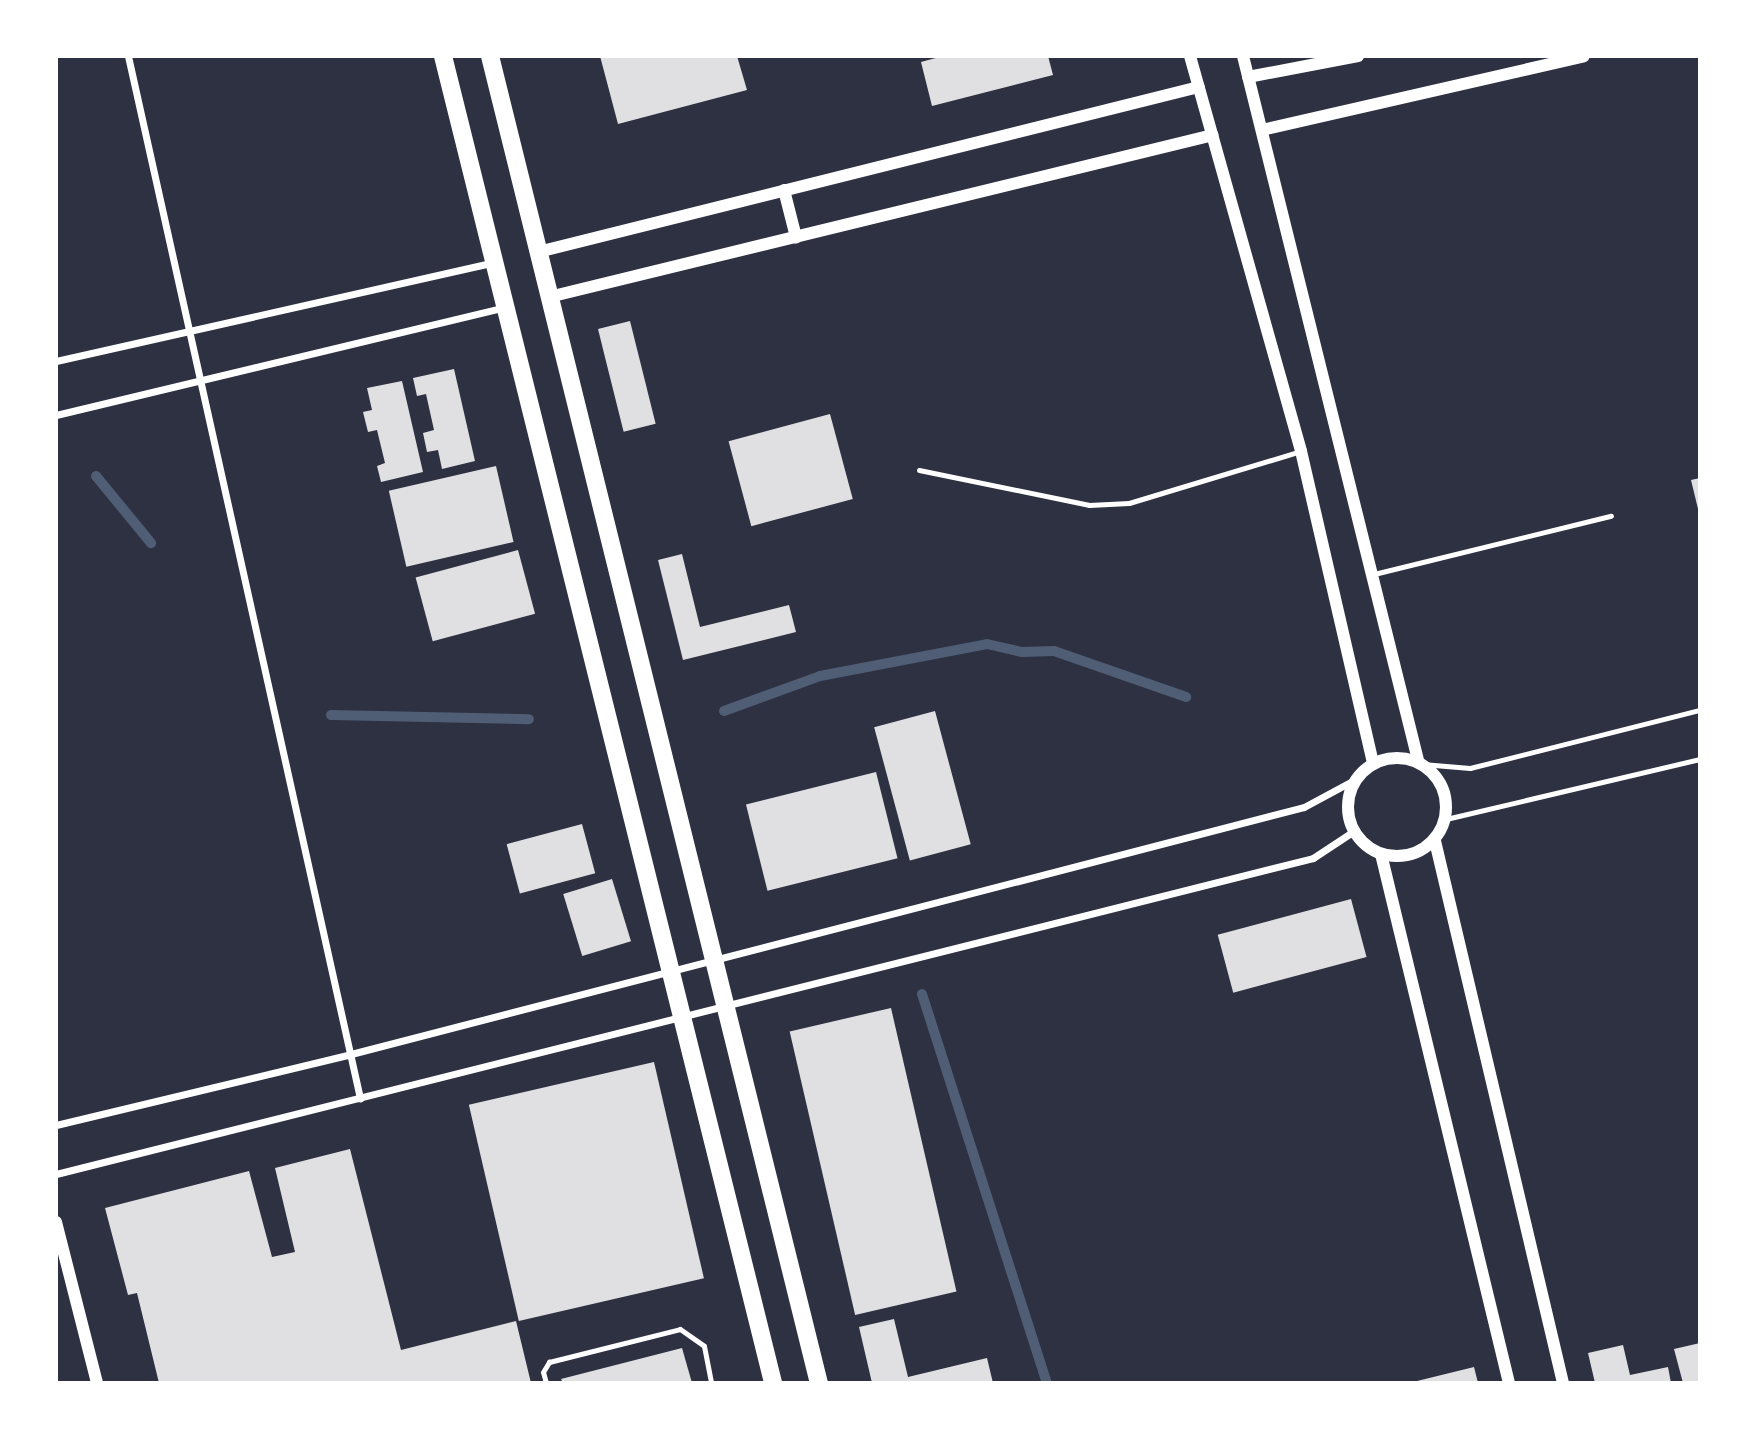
<!DOCTYPE html>
<html>
<head>
<meta charset="utf-8">
<style>
	body { margin:0 }
	#map { position:relative; width:1756px; height:1439px; overflow:hidden; background:#2d3142; font-family:"Exo 2",sans-serif }
	div>[style] { position:absolute }
	[style*='--x'] { left:calc(var(--x)*1px); top:calc(var(--y)*1px); width:calc(var(--w)*1px); rotate:calc(var(--a)*1deg) }
	.stream>* { height:10px; margin:-5px; padding:0 5px; transform-origin:5px; border-radius:5px; background:#4f5d75 }
	.building>* { inset:0; background:#e0e0e3; transform-origin:0 0 }
	.service>* { height:5px; margin:-2.5px; padding:0 2.5px; transform-origin:2.5px; border-radius:2.5px; background:#fff }
	.minor>* { height:7px; margin:-3.5px; padding:0 3.5px; transform-origin:3.5px; border-radius:3.5px; background:#fff }
	.tertiary>* { height:12px; margin:-6px; padding:0 6px; transform-origin:6px; border-radius:6px; background:#fff }
	.tertiary>.ring { margin:-6px; padding:0; box-sizing:content-box; background:none; border:12px solid #fff; border-radius:50% }
	.primary>* { height:18px; margin:-9px; padding:0 9px; transform-origin:9px; border-radius:9px; background:#fff }
	span { translate:-50% -50%; white-space:nowrap; text-align:center; line-height:1.15; -webkit-text-stroke:7px #fff; paint-order:stroke }
	.frame { position:absolute; inset:0; border:58px solid #fff; pointer-events:none }
</style>
</head>
<body>
<div id="map">
	<div class="stream">
		<i style="--x:96;--y:476;--w:87;--a:50.6"></i>
		<i style="--x:724;--y:711;--w:102;--a:-20"></i>
		<i style="--x:820;--y:676;--w:170;--a:-10.8"></i>
		<i style="--x:987;--y:644;--w:36;--a:13"></i>
		<i style="--x:1022;--y:652;--w:32;--a:-2"></i>
		<i style="--x:1054;--y:651;--w:140;--a:19.2"></i>
		<i style="--x:331;--y:715;--w:198;--a:1.2"></i>
		<i style="--x:922;--y:994;--w:409;--a:72.2"></i>
	</div>
	<div class="building">
		<i style="clip-path:polygon(600px 56px,737px 56px,747px 90px,618px 124px)"></i>
		<i style="clip-path:polygon(943px 56px,1048px 56px,1053px 75px,932px 106px,921px 62px)"></i>
		<i style="left:630px;top:321px;width:106px;height:33px;rotate:76deg"></i>
		<i style="clip-path:polygon(454px 369px,475px 461px,442px 469px,438px 450px,427px 452px,423px 433px,434px 430px,426px 394px,417px 396px,413px 378px)"></i>
		<i style="clip-path:polygon(402px 381px,423px 472px,381px 482px,377px 466px,385px 463px,377px 430px,368px 432px,363px 412px,372px 410px,367px 388px)"></i>
		<i style="left:830px;top:414px;width:88px;height:105px;rotate:75deg"></i>
		<i style="left:496px;top:466px;width:78px;height:110px;rotate:77deg"></i>
		<i style="clip-path:polygon(1700px 478px,1700px 513px,1699px 513px,1691px 480px)"></i>
		<i style="left:518px;top:550px;width:66px;height:106px;rotate:75deg"></i>
		<i style="clip-path:polygon(682px 554px,700px 627px,789px 605px,796px 632px,683px 660px,658px 560px)"></i>
		<i style="left:935px;top:711px;width:138px;height:63px;rotate:75deg"></i>
		<i style="left:876px;top:772px;width:89px;height:134px;rotate:76deg"></i>
		<i style="left:582px;top:824px;width:51px;height:78px;rotate:75deg"></i>
		<i style="left:612px;top:879px;width:65px;height:51px;rotate:73deg"></i>
		<i style="left:1351px;top:899px;width:60px;height:138px;rotate:75deg"></i>
		<i style="left:891px;top:1008px;width:291px;height:104px;rotate:77deg"></i>
		<i style="left:654px;top:1062px;width:222px;height:190px;rotate:77deg"></i>
		<i style="clip-path:polygon(350px 1149px,401px 1350px,516px 1321px,531px 1383px,159px 1383px,137px 1293px,128px 1295px,105px 1208px,249px 1171px,272px 1257px,295px 1252px,275px 1168px)"></i>
		<i style="clip-path:polygon(894px 1319px,908px 1377px,987px 1358px,993px 1383px,872px 1383px,859px 1327px)"></i>
		<i style="clip-path:polygon(1700px 1343px,1700px 1383px,1683px 1383px,1674px 1349px)"></i>
		<i style="clip-path:polygon(1623px 1345px,1630px 1375px,1668px 1367px,1671px 1383px,1595px 1383px,1588px 1353px)"></i>
		<i style="clip-path:polygon(682px 1348px,692px 1383px,563px 1383px,561px 1379px)"></i>
		<i style="clip-path:polygon(1474px 1367px,1478px 1383px,1413px 1383px,1413px 1382px)"></i>
	</div>
	<div class="service">
		<i style="--x:919;--y:470;--w:174;--a:11.6"></i>
		<i style="--x:1089;--y:505;--w:40;--a:-2.9"></i>
		<i style="--x:1129;--y:503;--w:180;--a:-16.8"></i>
		<i style="--x:1374;--y:574;--w:244;--a:-13.8"></i>
		<i style="--x:1422;--y:764;--w:48;--a:4.8"></i>
		<i style="--x:1470;--y:768;--w:237;--a:-14.2"></i>
		<i style="--x:1446;--y:819;--w:261;--a:-13.3"></i>
		<i style="--x:546;--y:1383;--w:11;--a:-105"></i>
		<i style="--x:543;--y:1372;--w:12;--a:-59"></i>
		<i style="--x:549;--y:1362;--w:135;--a:-14.1"></i>
		<i style="--x:680;--y:1329;--w:29;--a:35"></i>
		<i style="--x:704;--y:1346;--w:38;--a:79"></i>
	</div>
	<div class="minor">
		<i style="--x:128;--y:56;--w:1068;--a:77.45"></i>
		<i style="--x:56;--y:361;--w:449;--a:-12.7"></i>
		<i style="--x:56;--y:415;--w:462;--a:-13.5"></i>
		<i style="--x:56;--y:1125;--w:303;--a:-13.5"></i>
		<i style="--x:351;--y:1054;--w:984;--a:-14.53"></i>
		<i style="--x:1304;--y:807;--w:59;--a:-28.3"></i>
		<i style="--x:56;--y:1174;--w:1296;--a:-14.11"></i>
		<i style="--x:1313;--y:858;--w:49;--a:-33.4"></i>
	</div>
	<div class="tertiary">
		<i style="--x:1190;--y:56;--w:410;--a:74.3"></i>
		<i style="--x:1301;--y:451;--w:320;--a:77"></i>
		<i style="--x:1243;--y:56;--w:725;--a:76.04"></i>
		<i style="--x:1248;--y:77;--w:112;--a:-10.8"></i>
		<i style="--x:1262;--y:130;--w:330;--a:-12.9"></i>
		<i style="--x:784;--y:190;--w:49;--a:75.7"></i>
		<i style="--x:538;--y:252;--w:681;--a:-14.02"></i>
		<i style="--x:549;--y:297;--w:683;--a:-13.71"></i>
		<i class="ring" style="left:1348px;top:758px;width:86px;height:86px"></i>
		<i style="--x:1435;--y:841;--w:557;--a:76.71"></i>
		<i style="--x:1381;--y:854;--w:544;--a:76.4"></i>
		<i style="--x:56;--y:1222;--w:166;--a:75.7"></i>
	</div>
	<div class="primary">
		<i style="--x:443;--y:56;--w:1367;--a:76.03"></i>
		<i style="--x:490;--y:56;--w:1367;--a:76.08"></i>
	</div>
	<div class="frame"></div>
</div>
</body>
</html>
